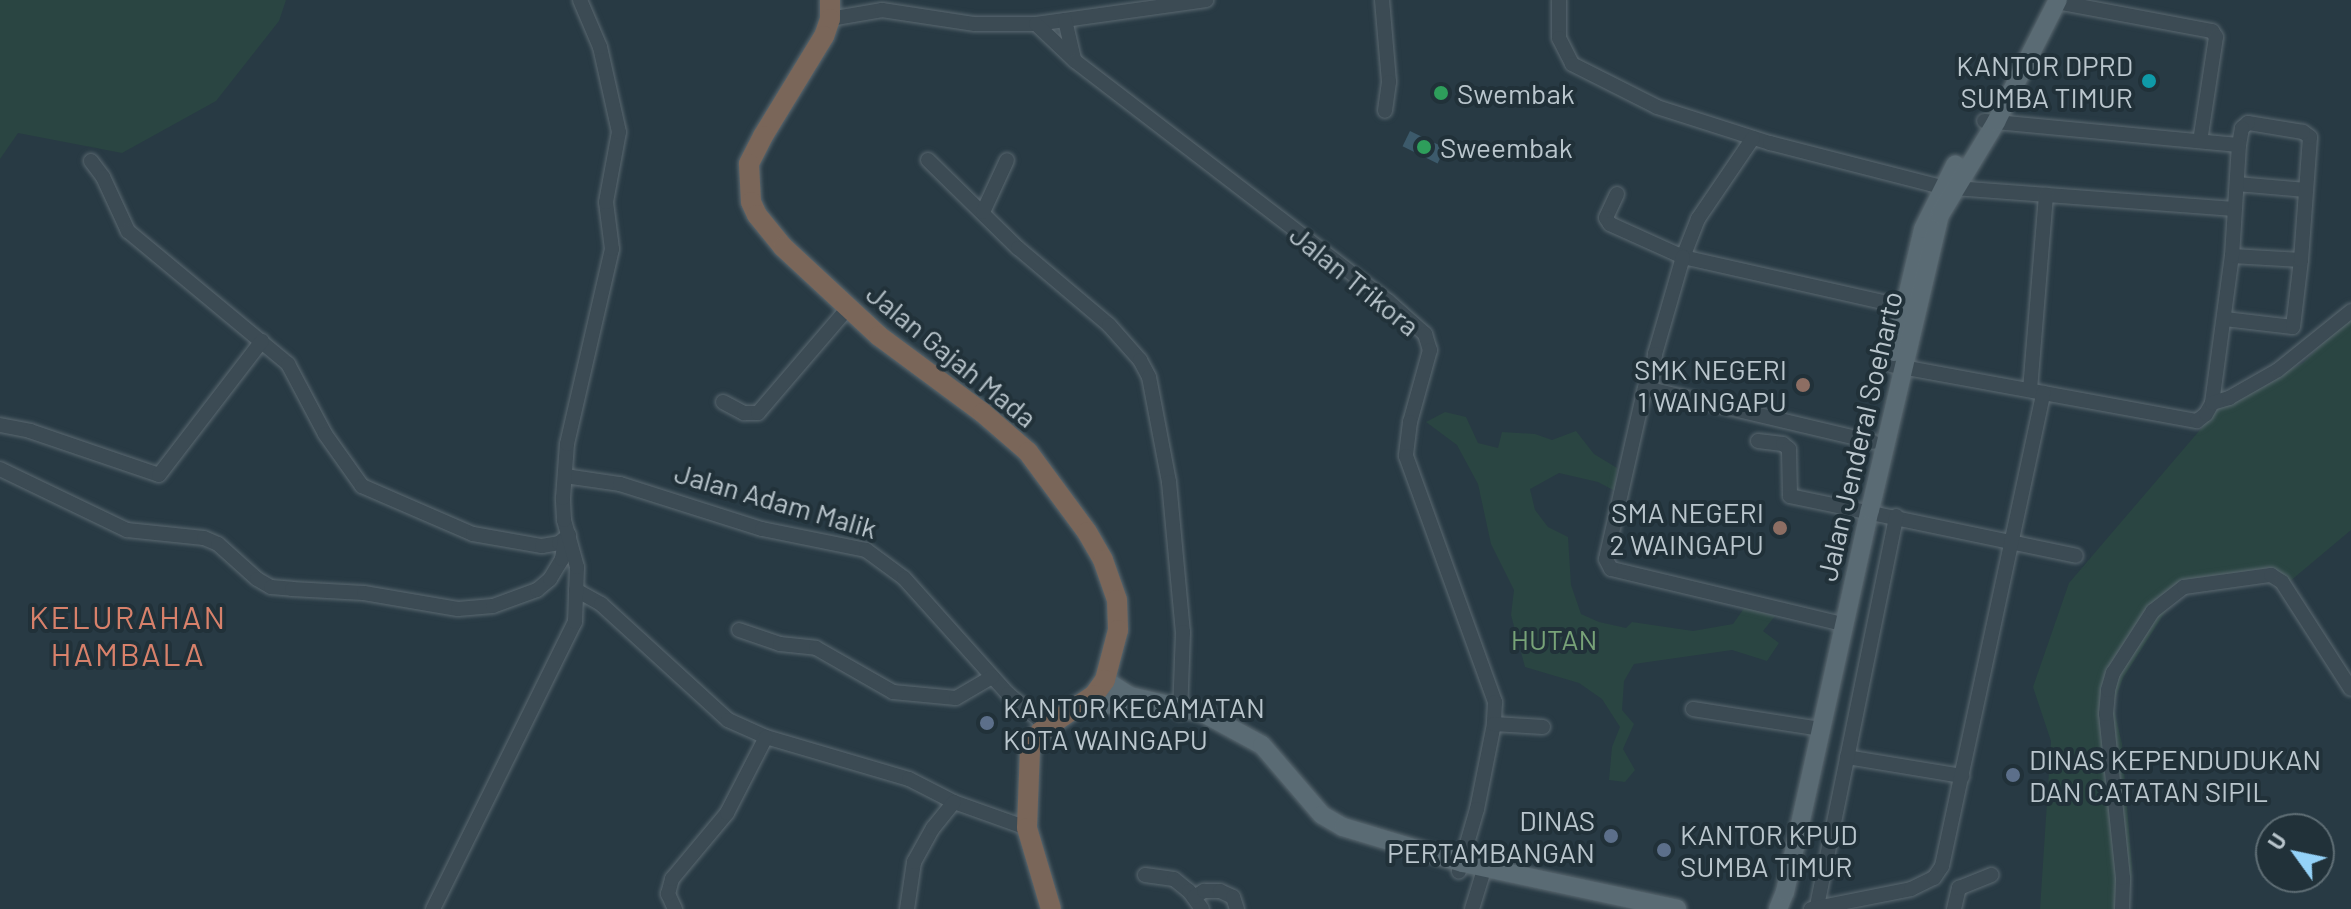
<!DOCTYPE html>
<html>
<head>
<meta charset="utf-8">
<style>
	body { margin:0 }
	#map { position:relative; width:2351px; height:909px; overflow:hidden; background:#283a44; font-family:Barlow,sans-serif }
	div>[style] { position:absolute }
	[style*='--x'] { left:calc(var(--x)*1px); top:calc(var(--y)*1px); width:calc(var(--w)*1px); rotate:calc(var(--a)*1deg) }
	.green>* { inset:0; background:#2a4542 }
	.water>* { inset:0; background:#3c5a6b; transform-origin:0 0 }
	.roads { filter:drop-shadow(0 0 2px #5b6971) drop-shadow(0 0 2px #5b6971) }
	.minor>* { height:14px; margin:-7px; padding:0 7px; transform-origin:7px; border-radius:7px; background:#3c4b54 }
	.major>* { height:18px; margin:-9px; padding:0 9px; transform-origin:9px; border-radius:9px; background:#5a6b74 }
	.highway>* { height:20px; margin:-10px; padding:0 10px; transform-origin:10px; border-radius:10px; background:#7a6659 }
	.dots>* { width:22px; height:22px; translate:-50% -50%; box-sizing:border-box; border:4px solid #213139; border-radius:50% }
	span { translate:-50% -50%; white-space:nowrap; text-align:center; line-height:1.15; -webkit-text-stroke:8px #213139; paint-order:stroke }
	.poi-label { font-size:28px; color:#bac6cd }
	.right { translate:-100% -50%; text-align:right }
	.left { translate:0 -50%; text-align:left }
	.street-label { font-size:28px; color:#bac6cd }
	.park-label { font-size:28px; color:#78a378 }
	.quarter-label { font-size:32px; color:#d7816b; letter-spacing:2px }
	.north { position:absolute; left:2255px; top:813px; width:80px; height:80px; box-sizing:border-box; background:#213139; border:2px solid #5e6d74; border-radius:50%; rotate:303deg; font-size:22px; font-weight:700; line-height:32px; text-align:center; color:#bac6cd }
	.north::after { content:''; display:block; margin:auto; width:28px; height:36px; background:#94d2f8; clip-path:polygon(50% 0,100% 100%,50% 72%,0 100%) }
</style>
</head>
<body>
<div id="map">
	<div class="green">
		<i style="clip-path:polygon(0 0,286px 0,279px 21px,216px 101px,122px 153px,18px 133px,0 159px)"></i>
		<i style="clip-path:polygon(2351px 315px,2351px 530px,2289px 582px,2269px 572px,2183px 590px,2174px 598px,2123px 678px,2113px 705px,2122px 744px,2132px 868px,2129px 909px,2040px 909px,2051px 741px,2033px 687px,2069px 583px,2223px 403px,2303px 363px)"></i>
		<i style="clip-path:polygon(1445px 412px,1466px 417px,1478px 443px,1498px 448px,1502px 432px,1535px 434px,1552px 440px,1576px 431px,1594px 454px,1617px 468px,1615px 491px,1598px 482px,1559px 473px,1530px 489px,1535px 510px,1548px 527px,1568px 537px,1571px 585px,1581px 614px,1599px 622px,1626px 628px,1632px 622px,1693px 631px,1733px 624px,1745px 607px,1775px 616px,1763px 631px,1779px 643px,1767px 661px,1732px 650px,1634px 664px,1624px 681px,1622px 710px,1634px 724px,1623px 749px,1635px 770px,1625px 782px,1609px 780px,1612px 747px,1620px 727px,1602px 699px,1579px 683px,1525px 667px,1511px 615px,1514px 590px,1491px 544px,1478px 484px,1457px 445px,1426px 422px)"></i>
	</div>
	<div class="water">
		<i style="left:1410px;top:131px;width:39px;height:17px;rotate:26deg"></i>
	</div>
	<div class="roads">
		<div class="minor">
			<i style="--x:1382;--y:0;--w:82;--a:85.1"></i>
			<i style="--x:1389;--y:82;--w:29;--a:98"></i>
			<i style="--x:1559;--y:0;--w:38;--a:90"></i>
			<i style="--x:1559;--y:38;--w:29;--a:63"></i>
			<i style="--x:1572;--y:64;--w:95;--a:26.8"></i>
			<i style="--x:1657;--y:107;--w:119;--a:17.7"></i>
			<i style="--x:1770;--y:143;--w:177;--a:14.4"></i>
			<i style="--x:1941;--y:187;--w:294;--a:4.3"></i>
			<i style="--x:2057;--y:2;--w:158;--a:10.6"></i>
			<i style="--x:2212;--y:31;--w:7;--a:56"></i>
			<i style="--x:2216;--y:37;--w:105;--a:98.7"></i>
			<i style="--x:830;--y:19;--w:53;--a:-9.8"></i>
			<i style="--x:882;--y:10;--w:94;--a:8.6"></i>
			<i style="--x:975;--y:24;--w:61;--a:0"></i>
			<i style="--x:1036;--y:24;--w:172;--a:-8"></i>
			<i style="--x:1065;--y:20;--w:39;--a:77"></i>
			<i style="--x:1036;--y:24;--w:54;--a:43.5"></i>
			<i style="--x:1075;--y:61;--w:394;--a:37.5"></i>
			<i style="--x:1388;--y:301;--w:50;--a:41.7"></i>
			<i style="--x:1425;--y:334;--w:17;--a:73"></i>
			<i style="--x:1430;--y:350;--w:75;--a:105.5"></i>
			<i style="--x:1410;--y:422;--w:34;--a:97"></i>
			<i style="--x:1406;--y:456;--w:262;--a:70.1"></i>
			<i style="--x:1495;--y:702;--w:22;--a:93"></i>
			<i style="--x:1494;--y:724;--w:87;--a:101.3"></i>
			<i style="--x:1477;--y:809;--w:65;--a:106.2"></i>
			<i style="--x:1753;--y:138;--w:98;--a:124.2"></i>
			<i style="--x:1698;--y:219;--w:41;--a:111.5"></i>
			<i style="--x:1683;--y:257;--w:227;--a:12.7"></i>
			<i style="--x:928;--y:160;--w:126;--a:44.4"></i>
			<i style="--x:1018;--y:248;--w:119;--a:40.2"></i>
			<i style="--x:1109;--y:325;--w:47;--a:48.5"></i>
			<i style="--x:1140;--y:360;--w:19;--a:62"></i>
			<i style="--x:1149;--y:377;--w:107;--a:79.2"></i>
			<i style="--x:1169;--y:482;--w:151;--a:84.7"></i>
			<i style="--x:1183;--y:632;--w:81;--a:92.1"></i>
			<i style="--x:91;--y:161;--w:20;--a:53"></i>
			<i style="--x:103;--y:177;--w:60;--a:65.2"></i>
			<i style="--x:128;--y:231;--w:208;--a:39.7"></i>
			<i style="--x:288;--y:364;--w:79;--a:62.1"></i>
			<i style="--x:325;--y:434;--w:64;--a:54.6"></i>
			<i style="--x:362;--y:486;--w:121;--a:23.4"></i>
			<i style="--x:473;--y:534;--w:70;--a:9.9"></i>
			<i style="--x:542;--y:546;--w:17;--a:-10"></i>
			<i style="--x:559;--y:543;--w:13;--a:-39"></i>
			<i style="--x:2237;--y:184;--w:69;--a:5"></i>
			<i style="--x:1617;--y:194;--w:26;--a:115"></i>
			<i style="--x:1606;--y:218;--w:7;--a:56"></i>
			<i style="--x:1610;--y:224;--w:80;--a:24.3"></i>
			<i style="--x:1683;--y:257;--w:101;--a:106.1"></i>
			<i style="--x:1655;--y:354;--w:35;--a:97"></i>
			<i style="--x:983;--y:212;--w:57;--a:-65.2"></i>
			<i style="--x:2232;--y:256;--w:69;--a:3.3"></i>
			<i style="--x:2225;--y:319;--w:68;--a:6.7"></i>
			<i style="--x:2293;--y:327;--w:67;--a:-83.2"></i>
			<i style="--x:2301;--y:260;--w:123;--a:-85.8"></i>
			<i style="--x:2310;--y:137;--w:9;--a:-144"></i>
			<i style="--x:2303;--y:132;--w:56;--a:-170.7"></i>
			<i style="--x:2248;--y:123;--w:8;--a:140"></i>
			<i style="--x:2242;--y:128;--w:17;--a:100"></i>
			<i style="--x:1891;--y:365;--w:311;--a:10.4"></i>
			<i style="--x:2197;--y:421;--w:11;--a:-38"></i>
			<i style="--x:2206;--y:414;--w:13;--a:-61"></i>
			<i style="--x:2212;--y:403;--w:148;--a:-82.3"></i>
			<i style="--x:2232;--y:256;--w:111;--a:-86.4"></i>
			<i style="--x:2239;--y:145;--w:256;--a:-174.6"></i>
			<i style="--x:2030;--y:390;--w:196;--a:-85.3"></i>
			<i style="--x:723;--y:402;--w:24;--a:28"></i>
			<i style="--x:744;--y:413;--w:14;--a:0"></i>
			<i style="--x:758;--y:413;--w:138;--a:-49.4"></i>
			<i style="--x:2212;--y:403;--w:18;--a:-16"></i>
			<i style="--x:2229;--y:398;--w:56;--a:-29.7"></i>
			<i style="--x:2278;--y:370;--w:94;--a:-38.9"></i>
			<i style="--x:0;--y:425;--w:31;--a:11"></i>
			<i style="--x:30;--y:431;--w:136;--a:18.8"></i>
			<i style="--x:159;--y:475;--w:169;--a:-52.5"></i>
			<i style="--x:1758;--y:441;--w:25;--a:7"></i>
			<i style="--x:1783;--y:444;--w:8;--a:40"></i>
			<i style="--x:1789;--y:449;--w:47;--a:88.8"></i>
			<i style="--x:1790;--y:496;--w:292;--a:11.8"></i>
			<i style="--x:0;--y:469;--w:141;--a:25.7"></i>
			<i style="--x:127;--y:530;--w:77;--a:5.9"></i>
			<i style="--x:204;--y:538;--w:15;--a:23"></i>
			<i style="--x:218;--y:544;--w:52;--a:41.9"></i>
			<i style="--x:257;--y:579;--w:16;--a:30"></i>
			<i style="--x:271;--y:587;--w:21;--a:5"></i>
			<i style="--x:292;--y:589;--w:72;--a:3.2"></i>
			<i style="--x:364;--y:593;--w:95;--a:9.7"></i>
			<i style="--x:458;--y:609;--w:35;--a:-5"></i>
			<i style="--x:493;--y:606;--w:47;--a:-20"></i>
			<i style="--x:537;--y:590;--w:17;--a:-40"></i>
			<i style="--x:550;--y:579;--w:23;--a:-59"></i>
			<i style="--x:562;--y:559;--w:19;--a:-81"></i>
			<i style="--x:565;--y:476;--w:56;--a:8.3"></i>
			<i style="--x:620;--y:484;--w:149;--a:17.6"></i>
			<i style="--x:762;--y:529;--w:106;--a:11.4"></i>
			<i style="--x:866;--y:550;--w:47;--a:36.4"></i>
			<i style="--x:904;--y:578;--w:156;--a:48.1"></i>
			<i style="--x:1008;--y:694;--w:50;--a:39.4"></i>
			<i style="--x:576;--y:590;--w:29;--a:29"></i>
			<i style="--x:601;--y:604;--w:172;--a:42.4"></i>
			<i style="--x:728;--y:720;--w:42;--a:24.1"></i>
			<i style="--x:766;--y:737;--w:149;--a:16.4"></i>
			<i style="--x:909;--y:779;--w:51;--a:27.1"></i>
			<i style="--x:954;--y:802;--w:77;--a:19.6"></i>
			<i style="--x:1834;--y:622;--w:229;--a:-166.6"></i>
			<i style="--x:1611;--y:569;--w:11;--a:-117"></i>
			<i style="--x:1606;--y:559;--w:175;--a:-77.2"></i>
			<i style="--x:1645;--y:388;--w:234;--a:13.3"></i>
			<i style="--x:739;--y:630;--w:43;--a:18.9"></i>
			<i style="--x:780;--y:644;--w:36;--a:6"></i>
			<i style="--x:816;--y:648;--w:89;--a:29.7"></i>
			<i style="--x:893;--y:692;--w:63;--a:5.4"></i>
			<i style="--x:956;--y:698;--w:42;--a:-30.3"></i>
			<i style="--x:1693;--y:709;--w:130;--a:8.9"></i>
			<i style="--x:1494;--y:724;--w:49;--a:3.5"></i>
			<i style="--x:1847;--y:757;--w:117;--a:9.4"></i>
			<i style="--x:1145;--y:875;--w:29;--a:8"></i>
			<i style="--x:1174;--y:879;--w:19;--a:39"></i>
			<i style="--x:1189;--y:891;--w:22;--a:54"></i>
			<i style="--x:1194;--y:897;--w:12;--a:-31"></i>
			<i style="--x:1204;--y:891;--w:16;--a:0"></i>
			<i style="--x:1220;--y:891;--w:14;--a:25"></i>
			<i style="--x:1233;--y:897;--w:13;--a:72"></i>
			<i style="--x:1817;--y:906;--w:398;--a:-78.5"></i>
			<i style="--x:433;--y:909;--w:320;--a:-63.7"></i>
			<i style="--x:575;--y:622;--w:55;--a:-87.9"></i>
			<i style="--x:577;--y:567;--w:49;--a:-105.5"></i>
			<i style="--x:564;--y:520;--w:22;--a:-93"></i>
			<i style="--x:563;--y:498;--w:54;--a:-85.8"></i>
			<i style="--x:567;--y:444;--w:200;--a:-77"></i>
			<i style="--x:612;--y:249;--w:47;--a:-97.3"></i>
			<i style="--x:606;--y:202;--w:71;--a:-79.5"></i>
			<i style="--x:619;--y:132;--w:87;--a:-102.6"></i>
			<i style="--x:600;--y:47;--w:51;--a:-113.1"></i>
			<i style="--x:675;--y:909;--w:17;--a:-115"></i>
			<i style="--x:668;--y:894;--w:16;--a:-75"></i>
			<i style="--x:672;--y:879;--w:86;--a:-50.2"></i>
			<i style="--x:727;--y:813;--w:85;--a:-62.8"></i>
			<i style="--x:907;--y:909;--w:48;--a:-81.5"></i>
			<i style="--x:914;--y:862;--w:39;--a:-61"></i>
			<i style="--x:933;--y:828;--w:33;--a:-51"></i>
			<i style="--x:1472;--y:909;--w:34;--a:-73"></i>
			<i style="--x:1811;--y:909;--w:102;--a:-11.3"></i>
			<i style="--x:1911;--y:889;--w:25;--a:-26"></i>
			<i style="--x:1934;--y:878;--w:14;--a:-56"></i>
			<i style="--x:1942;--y:866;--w:484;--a:-77.9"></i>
			<i style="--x:1954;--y:909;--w:22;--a:-77"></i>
			<i style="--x:1959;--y:888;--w:35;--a:-22"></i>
			<i style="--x:2122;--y:909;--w:31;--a:-88"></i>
			<i style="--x:2123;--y:878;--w:165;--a:-95.9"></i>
			<i style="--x:2106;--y:714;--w:24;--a:-85"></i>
			<i style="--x:2108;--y:690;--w:18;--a:-74"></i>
			<i style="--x:2113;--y:673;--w:74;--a:-57.2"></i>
			<i style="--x:2153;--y:611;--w:39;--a:-38"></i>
			<i style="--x:2184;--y:587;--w:88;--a:-7.9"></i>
			<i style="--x:2271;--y:575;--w:13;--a:32"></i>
			<i style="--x:2282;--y:582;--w:127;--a:57.2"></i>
		</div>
		<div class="major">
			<i style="--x:1894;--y:352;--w:126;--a:-76.7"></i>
			<i style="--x:1923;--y:229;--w:72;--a:-63.4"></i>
			<i style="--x:1105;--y:680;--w:30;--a:33"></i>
			<i style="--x:1130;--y:696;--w:75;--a:13.1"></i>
			<i style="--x:1203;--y:713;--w:67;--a:28.5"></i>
			<i style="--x:1262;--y:745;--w:92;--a:49.4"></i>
			<i style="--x:1322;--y:815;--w:24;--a:30"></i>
			<i style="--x:1343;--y:827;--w:125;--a:16.7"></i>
			<i style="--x:1463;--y:863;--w:219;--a:12.1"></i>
			<i style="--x:1082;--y:704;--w:58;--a:1"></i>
			<i style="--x:1778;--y:909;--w:18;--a:-68"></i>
			<i style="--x:1785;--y:892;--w:391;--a:-77.5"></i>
			<i style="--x:1870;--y:510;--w:303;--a:-76.7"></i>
			<i style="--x:1940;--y:215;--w:109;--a:-58.9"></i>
			<i style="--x:1996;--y:122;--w:137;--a:-63.1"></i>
		</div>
		<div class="highway">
			<i style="--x:830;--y:0;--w:19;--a:90"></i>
			<i style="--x:830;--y:19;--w:18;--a:109"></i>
			<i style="--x:824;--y:36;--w:117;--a:121.4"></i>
			<i style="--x:763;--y:136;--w:31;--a:117"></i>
			<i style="--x:749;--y:164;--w:38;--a:87"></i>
			<i style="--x:751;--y:202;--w:14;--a:65"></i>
			<i style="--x:757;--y:215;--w:41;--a:50.9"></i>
			<i style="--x:783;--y:247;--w:131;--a:42.8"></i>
			<i style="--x:879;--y:336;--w:129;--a:36.5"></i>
			<i style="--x:983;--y:413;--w:60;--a:40.9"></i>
			<i style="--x:1028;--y:452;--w:99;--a:53.6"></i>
			<i style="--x:1087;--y:532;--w:32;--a:60"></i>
			<i style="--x:1103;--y:560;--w:42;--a:70.7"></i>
			<i style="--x:1117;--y:600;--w:30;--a:88"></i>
			<i style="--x:1118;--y:630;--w:52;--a:104.6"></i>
			<i style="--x:1105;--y:680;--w:19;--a:126"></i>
			<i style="--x:1094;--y:695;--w:65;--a:145.6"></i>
			<i style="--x:1040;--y:732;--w:20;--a:120"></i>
			<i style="--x:1030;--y:749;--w:79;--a:92.2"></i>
			<i style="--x:1027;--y:828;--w:84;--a:73.5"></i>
		</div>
	</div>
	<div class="dots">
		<i style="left:2149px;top:81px;background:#0f9aa8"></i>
		<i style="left:1441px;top:93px;background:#2e9e5b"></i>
		<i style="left:1424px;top:147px;background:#2e9e5b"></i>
		<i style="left:1803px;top:385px;background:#8d6e63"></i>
		<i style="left:1780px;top:528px;background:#8d6e63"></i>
		<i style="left:987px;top:723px;background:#5c6f8a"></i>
		<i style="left:2013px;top:775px;background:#5c6f8a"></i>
		<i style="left:1611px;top:836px;background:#5c6f8a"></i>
		<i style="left:1664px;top:850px;background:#5c6f8a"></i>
	</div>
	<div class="poi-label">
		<span class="right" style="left:2133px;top:81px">KANTOR DPRD<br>SUMBA TIMUR</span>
		<span class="left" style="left:1457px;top:93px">Swembak</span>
		<span class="left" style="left:1440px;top:147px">Sweembak</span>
		<span class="right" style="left:1787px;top:385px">SMK NEGERI<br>1 WAINGAPU</span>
		<span class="right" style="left:1764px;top:528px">SMA NEGERI<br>2 WAINGAPU</span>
		<span class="left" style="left:1003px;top:723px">KANTOR KECAMATAN<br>KOTA WAINGAPU</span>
		<span class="left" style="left:2029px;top:775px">DINAS KEPENDUDUKAN<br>DAN CATATAN SIPIL</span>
		<span class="right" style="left:1595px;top:836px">DINAS<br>PERTAMBANGAN</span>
		<span class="left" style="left:1680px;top:850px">KANTOR KPUD<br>SUMBA TIMUR</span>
	</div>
	<div class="street-label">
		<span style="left:1355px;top:280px;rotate:39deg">Jalan Trikora</span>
		<span style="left:952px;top:355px;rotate:39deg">Jalan Gajah Mada</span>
		<span style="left:1859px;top:436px;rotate:-77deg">Jalan Jenderal Soeharto</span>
		<span style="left:776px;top:500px;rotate:16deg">Jalan Adam Malik</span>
	</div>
	<div class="park-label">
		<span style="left:1554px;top:639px">HUTAN</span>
	</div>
	<div class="quarter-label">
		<span style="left:128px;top:635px">KELURAHAN<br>HAMBALA</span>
	</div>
	<div class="north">U</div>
</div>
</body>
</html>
